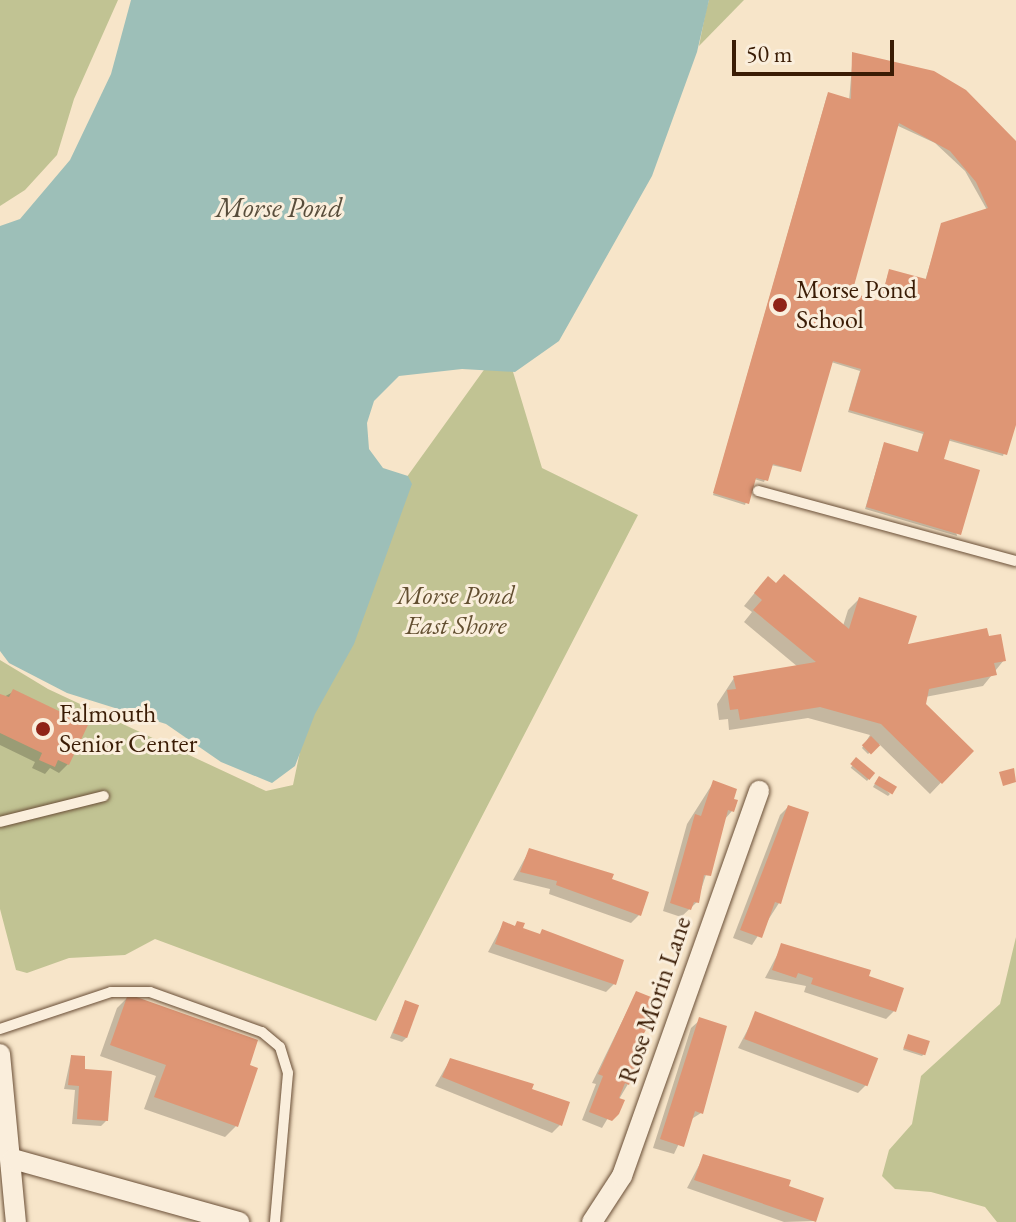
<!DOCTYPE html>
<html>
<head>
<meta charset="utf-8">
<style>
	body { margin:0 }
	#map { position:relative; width:1016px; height:1222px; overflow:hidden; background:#f7e5c9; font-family:"EB Garamond",serif }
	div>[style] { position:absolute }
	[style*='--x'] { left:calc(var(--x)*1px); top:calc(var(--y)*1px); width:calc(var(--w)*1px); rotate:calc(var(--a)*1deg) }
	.green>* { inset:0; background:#c1c393 }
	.water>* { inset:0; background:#9dbfb8 }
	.shadow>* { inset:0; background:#0003; transform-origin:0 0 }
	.building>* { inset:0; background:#de9675; transform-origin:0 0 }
	.roads { filter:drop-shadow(0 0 2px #694e36) drop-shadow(0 0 2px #694e36) }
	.service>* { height:10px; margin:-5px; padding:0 5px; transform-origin:5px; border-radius:5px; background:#faeedc }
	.minor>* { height:20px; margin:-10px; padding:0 10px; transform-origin:10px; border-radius:10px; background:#faeedc }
	.dots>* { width:22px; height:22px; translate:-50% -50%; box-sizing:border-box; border:4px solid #faeedc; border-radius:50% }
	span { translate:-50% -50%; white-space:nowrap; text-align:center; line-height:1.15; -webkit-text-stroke:6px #faeedc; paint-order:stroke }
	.poi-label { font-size:26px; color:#3a1c05 }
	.left { translate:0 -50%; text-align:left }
	.park-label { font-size:26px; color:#624e30; font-style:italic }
	.street-label { font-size:26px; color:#3a1c05 }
	.water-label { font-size:28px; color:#584d3b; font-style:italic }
	.scale { position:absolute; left:732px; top:40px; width:162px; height:36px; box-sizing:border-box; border:4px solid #3a1c05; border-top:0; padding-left:10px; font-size:24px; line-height:28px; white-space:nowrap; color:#3a1c05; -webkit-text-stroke:6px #faeedc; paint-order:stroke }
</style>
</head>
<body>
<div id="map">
	<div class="green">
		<i style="clip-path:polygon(0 0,118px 0,74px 99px,57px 155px,25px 190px,0 206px)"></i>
		<i style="clip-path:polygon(709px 0,744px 0,699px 46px,706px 10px)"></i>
		<i style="clip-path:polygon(504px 342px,542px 468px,638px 515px,376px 1021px,155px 939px,125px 955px,69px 958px,27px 973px,16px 970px,0 909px,0 660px,48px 689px,266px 791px,293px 785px,337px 574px)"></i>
		<i style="clip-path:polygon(1016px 937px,1016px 1222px,997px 1222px,985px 1207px,931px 1192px,895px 1189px,882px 1176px,889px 1150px,912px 1124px,921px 1076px,1000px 1004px)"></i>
	</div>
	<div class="water">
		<i style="clip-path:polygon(131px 0,709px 0,697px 52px,652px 176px,559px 341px,515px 372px,462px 369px,399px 376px,374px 401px,367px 423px,369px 449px,383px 468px,408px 476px,412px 484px,354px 644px,315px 714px,295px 766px,272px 783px,221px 762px,166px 724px,67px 693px,9px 663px,0 651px,0 226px,20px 219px,70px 160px,111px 74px)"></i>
	</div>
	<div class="shadow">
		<i style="clip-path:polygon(evenodd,853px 54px,1016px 146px,1016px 417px,1003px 456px,947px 440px,941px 460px,957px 536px,865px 509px,883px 447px,917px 454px,923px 434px,848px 412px,860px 371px,831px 362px,799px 471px,771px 465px,764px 482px,754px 479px,745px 505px,713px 495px,827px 96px,849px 101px,853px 54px,896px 125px,935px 143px,965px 171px,987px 210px,942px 225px,925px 281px,888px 274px,880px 303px,850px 295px,896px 125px)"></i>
		<i style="clip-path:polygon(757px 590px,843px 626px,848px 610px,859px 599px,905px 647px,1004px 660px,983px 686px,925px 697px,924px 704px,971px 751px,930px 794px,879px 744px,868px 754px,862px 748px,870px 735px,808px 718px,729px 730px,728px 719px,719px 720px,717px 704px,734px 678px,798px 667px,744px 622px,752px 612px,744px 606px)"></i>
		<i style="clip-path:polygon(13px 692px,68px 764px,59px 773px,50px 768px,45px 774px,32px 768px,35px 762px,0 745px,0 699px)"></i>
		<i style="left:857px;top:760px;width:21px;height:10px;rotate:39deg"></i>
		<i style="clip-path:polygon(877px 780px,890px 794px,888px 796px,873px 787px)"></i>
		<i style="clip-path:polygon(713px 783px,732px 811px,724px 820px,697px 902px,681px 917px,663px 911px,687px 824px)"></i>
		<i style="clip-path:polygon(788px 807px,779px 903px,752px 945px,733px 938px,780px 815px)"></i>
		<i style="clip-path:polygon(529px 851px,610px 880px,639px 915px,631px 923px,549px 894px,550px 889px,513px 880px)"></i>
		<i style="clip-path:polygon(518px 923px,521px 929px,614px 984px,606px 992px,488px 952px,503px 924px,514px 927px)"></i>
		<i style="clip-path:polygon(782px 946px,866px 977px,894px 1011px,886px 1019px,804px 992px,806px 986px,765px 978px)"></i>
		<i style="clip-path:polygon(636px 993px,640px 1036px,628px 1084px,602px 1128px,582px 1120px,596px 1084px,592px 1083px)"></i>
		<i style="clip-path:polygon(128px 997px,247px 1066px,236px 1126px,225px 1137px,144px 1109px,156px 1076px,100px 1056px,117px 1008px)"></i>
		<i style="clip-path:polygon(405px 1002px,407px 1037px,402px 1042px,390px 1038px)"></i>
		<i style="clip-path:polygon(756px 1014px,866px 1085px,858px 1093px,738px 1048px)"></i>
		<i style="clip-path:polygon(700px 1020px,701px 1113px,690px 1120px,674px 1154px,653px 1148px,691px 1028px)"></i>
		<i style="clip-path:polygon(908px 1037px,924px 1054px,922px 1056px,903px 1050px)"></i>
		<i style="clip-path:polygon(71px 1057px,106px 1121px,101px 1126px,72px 1124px,75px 1090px,64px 1089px)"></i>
		<i style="clip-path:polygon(450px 1060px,530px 1090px,560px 1125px,552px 1133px,435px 1086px)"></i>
		<i style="clip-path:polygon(704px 1156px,786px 1187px,814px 1221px,784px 1222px,687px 1188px)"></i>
	</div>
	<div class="building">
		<i style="clip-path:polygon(evenodd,852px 52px,934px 71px,966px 90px,1016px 141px,1016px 425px,1007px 455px,950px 439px,944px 459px,980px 470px,961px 535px,866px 507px,884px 442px,918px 452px,924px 432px,849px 410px,861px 369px,833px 361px,801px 472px,773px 464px,768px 481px,756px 478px,749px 504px,713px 493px,828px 92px,851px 99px,852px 52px,899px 123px,950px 151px,976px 182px,988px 208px,941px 223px,926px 279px,889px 269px,881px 301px,852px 293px,899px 123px)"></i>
		<i style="clip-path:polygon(784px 574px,849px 629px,859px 597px,917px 616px,908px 644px,987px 628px,989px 636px,1001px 634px,1006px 661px,994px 663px,997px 675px,929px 689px,926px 704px,974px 751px,942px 784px,881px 724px,820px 707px,740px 720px,738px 709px,730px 710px,727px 690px,736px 689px,733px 676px,816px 662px,753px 610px,762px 600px,754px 593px,768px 576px,776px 583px)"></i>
		<i style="clip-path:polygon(13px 689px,88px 725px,69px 765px,58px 760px,55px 767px,39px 760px,42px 753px,0 733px,0 694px,9px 697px)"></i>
		<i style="left:871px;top:736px;width:13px;height:13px;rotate:45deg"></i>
		<i style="left:856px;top:757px;width:25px;height:9px;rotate:40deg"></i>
		<i style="clip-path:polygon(1014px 768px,1016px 782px,1003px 786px,999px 772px)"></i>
		<i style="left:879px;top:776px;width:21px;height:9px;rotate:31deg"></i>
		<i style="clip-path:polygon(713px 780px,737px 789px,734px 799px,738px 800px,734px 812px,728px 810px,711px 876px,704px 875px,699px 903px,694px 902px,691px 910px,670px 903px,695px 814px,701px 816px)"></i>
		<i style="clip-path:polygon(788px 805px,809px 812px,781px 904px,775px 902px,762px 938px,740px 930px)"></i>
		<i style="clip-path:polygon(529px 848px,614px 874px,612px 879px,649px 892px,641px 916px,556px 885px,557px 881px,520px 872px)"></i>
		<i style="clip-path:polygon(503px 921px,515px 926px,517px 921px,525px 923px,523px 928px,540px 934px,542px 929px,624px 960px,616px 985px,495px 944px)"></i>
		<i style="clip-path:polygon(781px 943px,871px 970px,869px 976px,904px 988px,896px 1012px,811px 984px,813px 978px,798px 973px,796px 978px,772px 970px)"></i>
		<i style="clip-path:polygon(636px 991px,656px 999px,651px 1011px,656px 1013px,643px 1035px,648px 1037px,629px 1085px,625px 1083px,619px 1098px,625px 1100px,619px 1114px,612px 1121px,589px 1112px,603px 1076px,598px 1074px)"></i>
		<i style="clip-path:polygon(128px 994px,258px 1040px,250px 1065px,258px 1068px,238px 1127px,154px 1097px,166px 1065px,110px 1045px)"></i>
		<i style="left:405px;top:1000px;width:15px;height:35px;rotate:20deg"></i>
		<i style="left:755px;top:1011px;width:132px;height:30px;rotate:21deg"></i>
		<i style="clip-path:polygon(699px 1017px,727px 1026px,703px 1114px,695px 1111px,684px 1147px,660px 1139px)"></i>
		<i style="left:908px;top:1034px;width:23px;height:15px;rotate:18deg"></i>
		<i style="clip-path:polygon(71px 1055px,85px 1056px,85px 1069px,112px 1071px,108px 1121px,77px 1119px,79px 1086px,68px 1085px)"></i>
		<i style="clip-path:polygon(450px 1058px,534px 1084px,532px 1089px,570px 1102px,562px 1126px,442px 1077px)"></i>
		<i style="clip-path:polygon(703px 1154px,791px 1180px,789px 1186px,824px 1198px,816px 1222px,694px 1180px)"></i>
	</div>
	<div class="roads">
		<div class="service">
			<i style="--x:758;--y:491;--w:267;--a:15.2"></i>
			<i style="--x:0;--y:822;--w:107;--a:-14"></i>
			<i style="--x:0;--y:1029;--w:117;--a:-18.4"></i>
			<i style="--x:111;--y:992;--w:39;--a:0"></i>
			<i style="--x:150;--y:992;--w:119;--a:19.7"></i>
			<i style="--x:262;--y:1032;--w:23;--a:40"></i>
			<i style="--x:280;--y:1047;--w:27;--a:73"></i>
			<i style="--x:288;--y:1073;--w:150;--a:95"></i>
		</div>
		<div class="minor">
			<i style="--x:0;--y:1054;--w:169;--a:84.6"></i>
			<i style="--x:13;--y:1159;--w:235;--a:15.6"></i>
			<i style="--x:592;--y:1222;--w:55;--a:-56.9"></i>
			<i style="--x:622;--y:1176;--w:409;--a:-70.4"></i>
		</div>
	</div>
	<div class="dots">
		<i style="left:780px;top:305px;background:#8f2418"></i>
		<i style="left:43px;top:729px;background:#8f2418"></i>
	</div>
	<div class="poi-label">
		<span class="left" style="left:796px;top:305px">Morse Pond<br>School</span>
		<span class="left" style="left:59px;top:729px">Falmouth<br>Senior Center</span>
	</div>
	<div class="park-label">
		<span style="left:456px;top:611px">Morse Pond<br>East Shore</span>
	</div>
	<div class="street-label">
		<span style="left:655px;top:1000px;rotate:-71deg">Rose Morin Lane</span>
	</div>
	<div class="water-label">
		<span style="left:279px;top:207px">Morse Pond</span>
	</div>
	<div class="scale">50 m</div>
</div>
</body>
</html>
